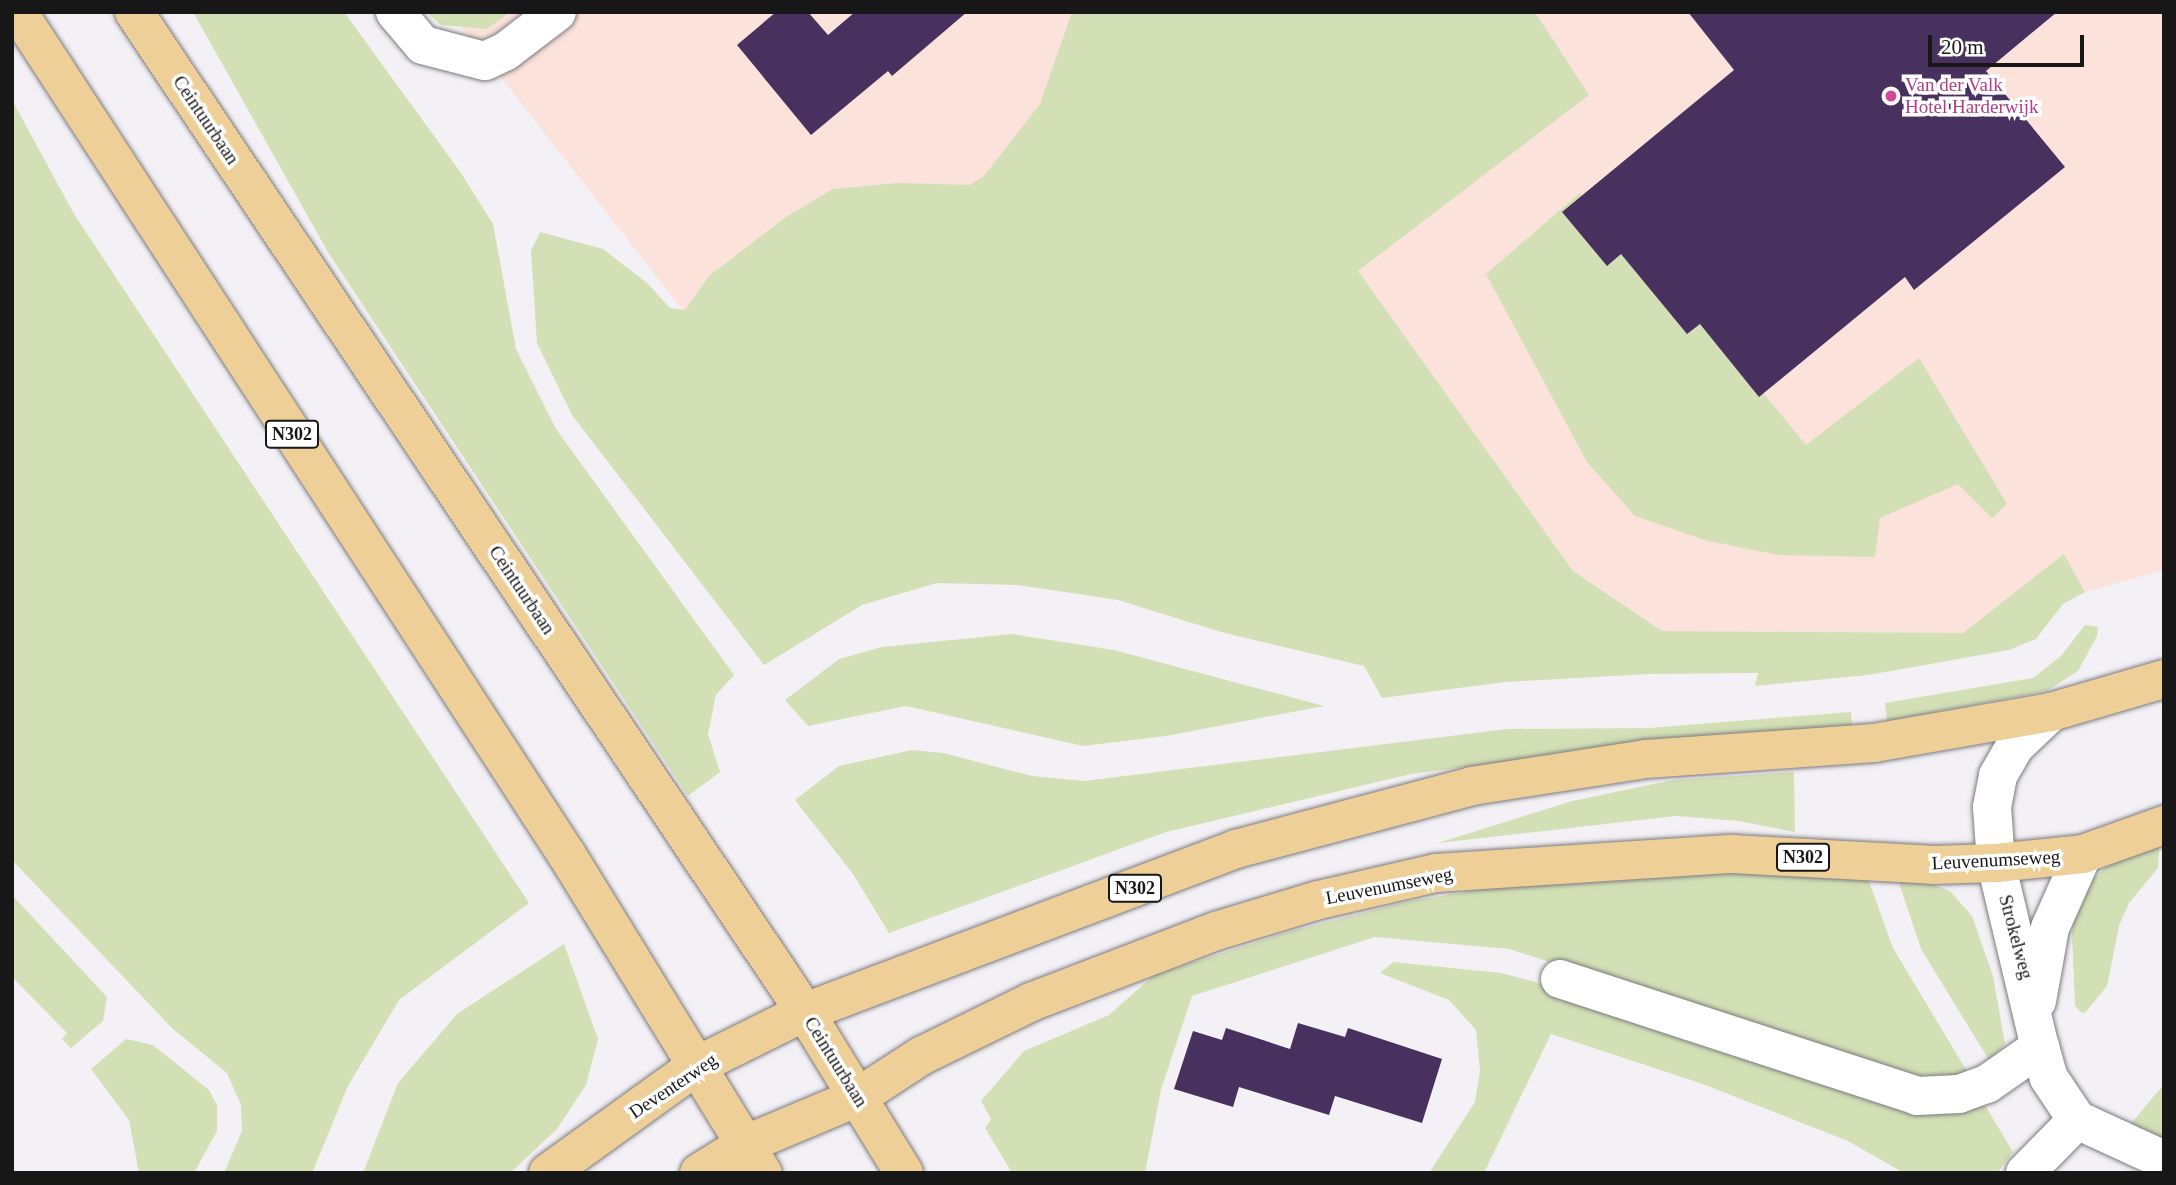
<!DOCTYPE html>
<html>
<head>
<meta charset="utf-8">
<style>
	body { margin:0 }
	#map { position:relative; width:2176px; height:1185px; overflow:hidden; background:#f3f1f5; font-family:"Times New Roman",serif }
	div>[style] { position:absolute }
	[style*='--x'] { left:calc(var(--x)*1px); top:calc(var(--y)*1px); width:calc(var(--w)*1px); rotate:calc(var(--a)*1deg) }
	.commercial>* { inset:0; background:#fbe2da }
	.green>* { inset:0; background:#d3e0b5 }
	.building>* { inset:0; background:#48315e }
	.roads { filter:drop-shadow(0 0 2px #7d7b7f) drop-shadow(0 0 2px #7d7b7f) }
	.minor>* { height:38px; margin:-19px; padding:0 19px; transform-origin:19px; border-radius:19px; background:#fff }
	.major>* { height:38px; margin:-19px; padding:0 19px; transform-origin:19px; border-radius:19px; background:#eecf98 }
	.dots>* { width:19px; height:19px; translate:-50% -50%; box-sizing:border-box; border:4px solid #fff; border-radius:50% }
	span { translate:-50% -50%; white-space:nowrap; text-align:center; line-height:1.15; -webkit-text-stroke:7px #fff; paint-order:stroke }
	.shield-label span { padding:2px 5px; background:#fff; border:2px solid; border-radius:5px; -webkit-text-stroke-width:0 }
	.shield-label { font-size:18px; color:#171718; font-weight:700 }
	.hotel-label { font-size:19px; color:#b23c85 }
	.left { translate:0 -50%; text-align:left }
	.street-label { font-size:19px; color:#171718 }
	.frame { position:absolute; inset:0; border:14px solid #171718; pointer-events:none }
	.scale { position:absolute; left:1928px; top:35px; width:156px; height:32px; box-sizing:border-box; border:4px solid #171718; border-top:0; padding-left:9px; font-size:21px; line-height:24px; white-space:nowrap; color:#171718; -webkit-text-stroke:5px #fff; paint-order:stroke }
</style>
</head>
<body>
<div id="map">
	<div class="commercial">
		<i style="clip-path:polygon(450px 12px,1222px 12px,752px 399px)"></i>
		<i style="clip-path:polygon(1535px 12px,2164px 12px,2164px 570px,2085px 592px,2064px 555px,1963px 633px,1662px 631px,1573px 571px,1358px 271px,1589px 95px)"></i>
	</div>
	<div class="green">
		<i style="clip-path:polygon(193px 12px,344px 12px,461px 173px,493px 224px,516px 349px,556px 429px,734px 675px,716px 695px,708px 734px,720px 772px,688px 796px,329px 254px)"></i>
		<i style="clip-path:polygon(426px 12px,510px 12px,487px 29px,441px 25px)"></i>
		<i style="clip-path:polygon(1072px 12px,1535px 12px,1589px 95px,1358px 271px,1573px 571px,1662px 631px,1963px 633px,2064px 554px,2085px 592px,2063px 604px,2036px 639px,2009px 650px,1868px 675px,1755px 686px,1758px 673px,1649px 674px,1505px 682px,1382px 698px,1364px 666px,1221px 632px,1118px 600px,1018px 585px,937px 583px,862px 605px,764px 665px,572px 415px,537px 343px,531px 251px,540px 232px,603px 249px,647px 283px,670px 308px,685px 310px,709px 276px,786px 217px,833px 189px,898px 183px,970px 185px,984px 176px,1040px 104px)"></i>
		<i style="clip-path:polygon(12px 100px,74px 214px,529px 903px,399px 1000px,348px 1086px,312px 1173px,224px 1173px,242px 1131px,241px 1105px,227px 1073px,173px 1029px,12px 860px)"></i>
		<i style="clip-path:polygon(1580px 193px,1688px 331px,1705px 322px,1806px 445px,1919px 358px,2007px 504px,1992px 518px,1958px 484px,1880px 518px,1875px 557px,1779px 555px,1708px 541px,1635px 516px,1587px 462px,1486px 274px)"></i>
		<i style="clip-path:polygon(2085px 625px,2098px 627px,2097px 636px,2078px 671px,2047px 691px,1887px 721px,1885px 703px,2033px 678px,2061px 656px)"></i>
		<i style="clip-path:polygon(1012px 634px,1114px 650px,1324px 706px,1166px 736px,1083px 746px,906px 706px,808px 726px,785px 700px,839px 659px,882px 647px)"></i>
		<i style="clip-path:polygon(1851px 712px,1852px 726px,1622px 747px,1411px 774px,1166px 832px,889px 933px,853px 874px,795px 800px,839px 766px,912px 750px,943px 753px,1032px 776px,1084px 781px,1507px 729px,1649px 728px)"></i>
		<i style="clip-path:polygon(1794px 772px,1795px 832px,1739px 821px,1676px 816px,1438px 843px,1572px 801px,1673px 780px)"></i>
		<i style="clip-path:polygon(2160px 839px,2158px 868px,2129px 903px,2119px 926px,2107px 986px,2085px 1013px,2080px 1012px,2075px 1005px,2072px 934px,2074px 913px,2086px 885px,2113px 861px)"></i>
		<i style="clip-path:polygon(1708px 867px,1867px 876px,1893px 948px,1968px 1073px,1933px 1084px,1509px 949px,1375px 937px,1192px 996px,1161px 1090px,1145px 1173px,1012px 1173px,985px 1128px,991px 1119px,981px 1101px,1024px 1051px,1109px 1015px,1154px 975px,1288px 932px,1410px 901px,1564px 876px)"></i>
		<i style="clip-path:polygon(1898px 880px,1919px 880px,1950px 891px,1972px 916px,1993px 976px,2005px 1044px,1989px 1060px,1921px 949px)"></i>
		<i style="clip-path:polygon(12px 895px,107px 997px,103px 1021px,71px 1048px,62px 1039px,67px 1033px,12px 977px)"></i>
		<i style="clip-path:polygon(564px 944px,598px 1039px,586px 1085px,557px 1129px,510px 1173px,363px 1173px,398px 1083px,457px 1014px)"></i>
		<i style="clip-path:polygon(1393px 962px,1501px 973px,1982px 1100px,2013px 1152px,1997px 1173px,1904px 1173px,1848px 1141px,1700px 1083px,1551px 1034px,1484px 1173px,1429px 1173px,1475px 1102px,1480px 1071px,1476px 1030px,1449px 1000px,1380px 973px)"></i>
		<i style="clip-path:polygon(126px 1039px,153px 1045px,209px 1090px,217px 1105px,217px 1131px,194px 1173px,139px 1173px,129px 1120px,91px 1069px)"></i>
		<i style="clip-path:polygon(2164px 1084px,2164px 1140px,2129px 1126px)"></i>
	</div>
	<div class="building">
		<i style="clip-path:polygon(776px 12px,808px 12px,828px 35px,855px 12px,967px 12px,892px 76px,888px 71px,811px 135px,737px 45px)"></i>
		<i style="clip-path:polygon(1688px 12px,2057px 12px,1986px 71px,2065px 167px,1914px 290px,1905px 277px,1759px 397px,1700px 324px,1687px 334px,1621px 254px,1607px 266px,1562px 212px,1734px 70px)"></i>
		<i style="clip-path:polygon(1298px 1023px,1345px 1037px,1348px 1028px,1442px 1059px,1422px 1123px,1335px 1096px,1329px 1115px,1239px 1087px,1233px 1107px,1174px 1089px,1193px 1031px,1222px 1040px,1226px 1028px,1290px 1049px)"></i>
	</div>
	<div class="roads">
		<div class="minor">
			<i style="--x:395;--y:12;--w:43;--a:49.7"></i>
			<i style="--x:423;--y:45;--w:64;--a:14.5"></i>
			<i style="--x:485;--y:61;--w:23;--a:-25"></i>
			<i style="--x:506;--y:51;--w:64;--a:-37.4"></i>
			<i style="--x:2051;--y:712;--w:50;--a:136.6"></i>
			<i style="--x:2015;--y:746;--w:34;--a:120"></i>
			<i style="--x:1998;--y:776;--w:32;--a:101"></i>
			<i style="--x:1992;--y:807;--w:56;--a:85.9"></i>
			<i style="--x:1996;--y:863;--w:189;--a:76.6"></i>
			<i style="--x:2040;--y:1047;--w:32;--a:74"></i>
			<i style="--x:2049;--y:1078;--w:50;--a:56.3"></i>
			<i style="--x:2077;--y:1120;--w:96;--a:24.7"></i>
			<i style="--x:1560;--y:979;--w:376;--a:18.1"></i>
			<i style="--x:1917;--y:1096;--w:42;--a:-2.7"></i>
			<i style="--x:1959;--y:1094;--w:30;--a:-20"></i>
			<i style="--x:1987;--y:1084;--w:65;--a:-34.9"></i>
			<i style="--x:2037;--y:1001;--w:74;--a:-79.9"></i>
			<i style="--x:2050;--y:928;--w:81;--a:-66"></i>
			<i style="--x:2025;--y:1173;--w:74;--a:-45.5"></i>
		</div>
		<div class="major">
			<i style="--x:18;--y:12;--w:1006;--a:56.93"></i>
			<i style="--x:567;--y:855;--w:374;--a:58.4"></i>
			<i style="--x:134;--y:12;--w:1204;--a:56.14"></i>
			<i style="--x:805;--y:1012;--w:189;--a:58.4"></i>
			<i style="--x:548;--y:1173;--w:185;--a:-35.8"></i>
			<i style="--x:698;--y:1065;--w:119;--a:-26.4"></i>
			<i style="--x:805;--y:1012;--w:461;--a:-20.7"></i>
			<i style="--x:1236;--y:849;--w:244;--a:-14.9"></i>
			<i style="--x:1472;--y:786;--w:176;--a:-8.8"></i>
			<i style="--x:1646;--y:759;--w:229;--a:-4"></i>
			<i style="--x:1874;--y:743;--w:180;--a:-9.9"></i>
			<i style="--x:2051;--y:712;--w:118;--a:-16.3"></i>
			<i style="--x:699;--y:1173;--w:53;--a:-31.9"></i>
			<i style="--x:744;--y:1145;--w:124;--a:-22.8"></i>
			<i style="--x:858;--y:1097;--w:75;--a:-33.1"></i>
			<i style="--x:921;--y:1056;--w:123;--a:-26.1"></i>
			<i style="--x:1031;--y:1002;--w:198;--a:-21"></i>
			<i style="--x:1216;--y:931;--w:108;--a:-16.8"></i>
			<i style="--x:1319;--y:900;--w:120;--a:-13"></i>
			<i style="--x:1436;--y:873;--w:297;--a:-3.7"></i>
			<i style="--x:1732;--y:854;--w:200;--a:3.1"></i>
			<i style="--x:1932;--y:865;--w:64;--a:-1.8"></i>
			<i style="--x:1996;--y:863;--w:87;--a:-5.9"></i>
			<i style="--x:2083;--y:854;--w:86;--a:-19.7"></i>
		</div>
	</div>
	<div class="dots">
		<i style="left:1891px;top:96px;background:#d1479c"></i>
	</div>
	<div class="shield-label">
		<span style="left:292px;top:434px">N302</span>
		<span style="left:1803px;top:857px">N302</span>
		<span style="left:1135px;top:888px">N302</span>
	</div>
	<div class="hotel-label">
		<span class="left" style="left:1905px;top:96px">Van der Valk<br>Hotel Harderwijk</span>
	</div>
	<div class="street-label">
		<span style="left:206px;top:120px;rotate:56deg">Ceintuurbaan</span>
		<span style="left:522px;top:590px;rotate:56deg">Ceintuurbaan</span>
		<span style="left:1996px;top:860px;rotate:-3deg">Leuvenumseweg</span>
		<span style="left:1389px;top:886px;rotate:-11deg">Leuvenumseweg</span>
		<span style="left:2016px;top:937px;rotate:75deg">Strokelweg</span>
		<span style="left:836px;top:1062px;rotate:58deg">Ceintuurbaan</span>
		<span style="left:673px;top:1086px;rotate:-34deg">Deventerweg</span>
	</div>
	<div class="frame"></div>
	<div class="scale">20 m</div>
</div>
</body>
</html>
